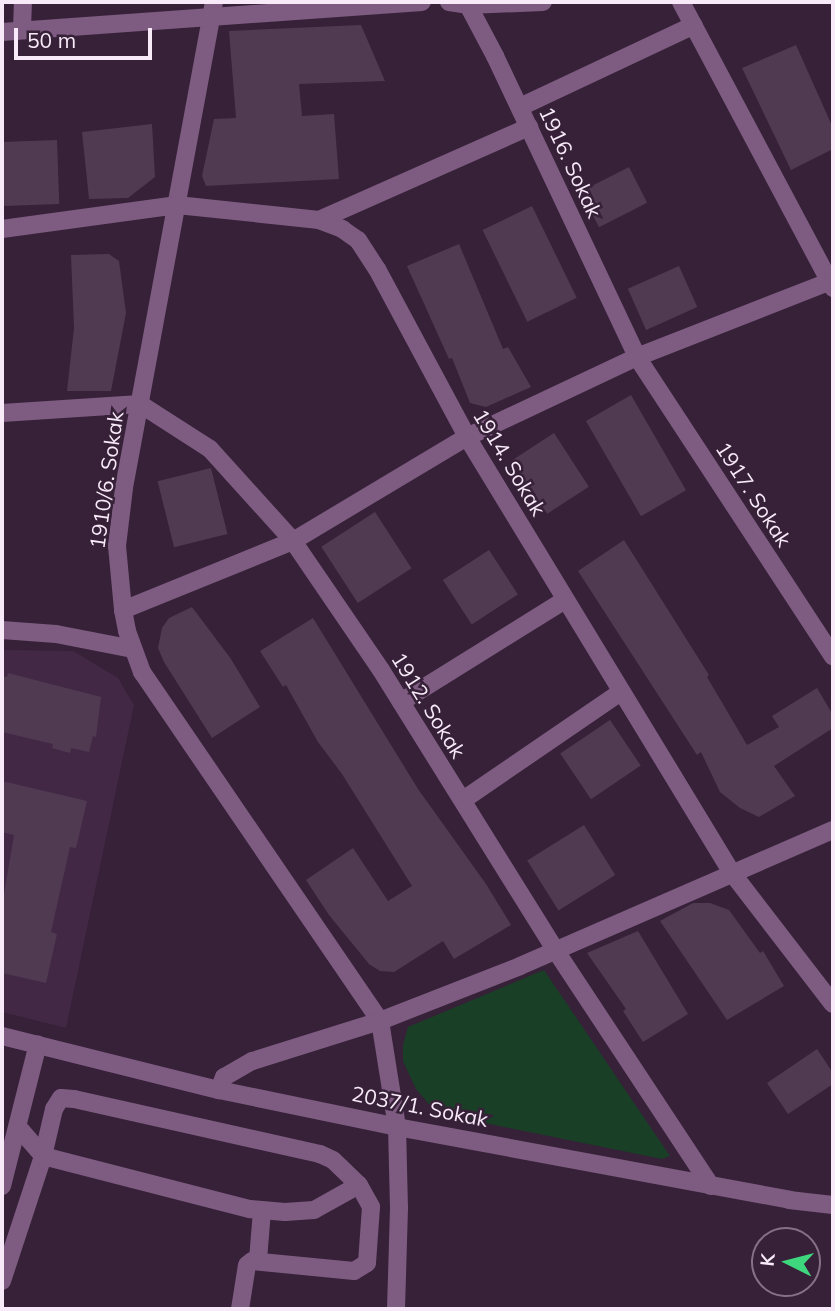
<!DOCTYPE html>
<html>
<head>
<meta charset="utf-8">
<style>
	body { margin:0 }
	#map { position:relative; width:835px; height:1311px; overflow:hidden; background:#362138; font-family:Mulish,sans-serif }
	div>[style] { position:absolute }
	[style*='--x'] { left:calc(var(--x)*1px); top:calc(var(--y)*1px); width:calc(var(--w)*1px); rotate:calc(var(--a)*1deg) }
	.built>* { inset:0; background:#422845 }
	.green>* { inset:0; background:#1a3f27 }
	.building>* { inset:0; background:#503a52; transform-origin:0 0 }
	.minor>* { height:18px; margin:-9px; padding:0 9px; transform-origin:9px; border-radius:9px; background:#7e5b81 }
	span { translate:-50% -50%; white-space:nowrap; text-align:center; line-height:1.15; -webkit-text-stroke:5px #362138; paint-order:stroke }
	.street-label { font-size:21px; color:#f8eaf9 }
	.frame { position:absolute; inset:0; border:4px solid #f8eaf9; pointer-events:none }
	.north { position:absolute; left:751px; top:1227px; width:70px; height:70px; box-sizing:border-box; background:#362138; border:2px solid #847185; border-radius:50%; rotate:276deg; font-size:19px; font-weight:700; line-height:28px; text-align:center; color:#f8eaf9 }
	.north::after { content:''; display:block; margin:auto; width:24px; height:32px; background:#3ed77d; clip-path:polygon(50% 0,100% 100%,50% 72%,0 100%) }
	.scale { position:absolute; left:14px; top:28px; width:138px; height:32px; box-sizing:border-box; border:4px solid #f8eaf9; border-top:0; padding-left:9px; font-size:21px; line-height:24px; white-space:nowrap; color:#f8eaf9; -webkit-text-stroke:5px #362138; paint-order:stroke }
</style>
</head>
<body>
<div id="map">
	<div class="built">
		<i style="clip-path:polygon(2px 650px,73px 651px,118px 678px,134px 705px,66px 1028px,2px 1012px)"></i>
	</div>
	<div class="green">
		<i style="clip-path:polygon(544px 970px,670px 1156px,662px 1159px,465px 1119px,433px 1109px,416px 1089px,403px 1061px,403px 1045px,408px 1027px)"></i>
	</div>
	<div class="building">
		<i style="clip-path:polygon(361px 25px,385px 81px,299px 84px,302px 116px,334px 114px,339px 179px,206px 186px,202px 176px,214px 119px,236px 118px,229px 31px)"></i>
		<i style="clip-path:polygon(796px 45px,833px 128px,833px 149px,791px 170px,742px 68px)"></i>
		<i style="clip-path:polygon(152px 124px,155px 177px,128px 198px,89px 199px,82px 132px)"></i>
		<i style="left:57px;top:140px;width:64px;height:55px;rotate:88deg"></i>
		<i style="left:629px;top:167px;width:40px;height:54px;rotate:63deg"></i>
		<i style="left:532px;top:206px;width:102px;height:55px;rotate:64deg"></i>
		<i style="clip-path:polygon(459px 244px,503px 349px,508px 347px,531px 387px,486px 407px,470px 403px,452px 358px,449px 359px,407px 266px)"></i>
		<i style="clip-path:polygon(109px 254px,119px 261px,126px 313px,111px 391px,67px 391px,74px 328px,71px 255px)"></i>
		<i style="left:679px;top:266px;width:45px;height:56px;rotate:66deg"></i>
		<i style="left:631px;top:395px;width:110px;height:52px;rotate:60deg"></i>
		<i style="left:554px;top:433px;width:64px;height:50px;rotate:57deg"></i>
		<i style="left:211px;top:468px;width:68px;height:55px;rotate:76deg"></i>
		<i style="left:375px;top:512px;width:67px;height:64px;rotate:57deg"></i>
		<i style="clip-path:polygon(624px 540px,709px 675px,707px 677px,747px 745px,779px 727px,772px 716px,817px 688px,833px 715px,833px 728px,774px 766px,795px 796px,759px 817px,740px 808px,720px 792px,701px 752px,697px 755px,578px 571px)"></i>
		<i style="left:489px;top:550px;width:53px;height:55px;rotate:57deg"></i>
		<i style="clip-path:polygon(192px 607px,231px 659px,260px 707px,212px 738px,164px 662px,158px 648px,162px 628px,169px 618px)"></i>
		<i style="clip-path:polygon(313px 618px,418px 789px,486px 884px,511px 925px,454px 959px,443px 941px,394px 972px,380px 971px,369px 964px,329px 915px,306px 880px,353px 848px,388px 901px,412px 886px,342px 774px,318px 742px,286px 685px,283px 687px,260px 651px)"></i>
		<i style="clip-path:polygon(8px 673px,101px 697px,96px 737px,93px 736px,89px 752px,71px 748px,70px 753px,52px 748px,53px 744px,2px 732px,2px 676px,7px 677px)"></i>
		<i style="left:610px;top:720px;width:55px;height:60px;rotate:56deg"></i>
		<i style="clip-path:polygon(2px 781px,87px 801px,76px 848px,70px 847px,51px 932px,57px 934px,46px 983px,2px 973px,2px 906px,14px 835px,2px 832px)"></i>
		<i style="left:584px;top:825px;width:59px;height:67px;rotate:58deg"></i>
		<i style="clip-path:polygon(693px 903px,710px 903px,729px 910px,760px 953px,763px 951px,784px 986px,727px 1020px,660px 921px)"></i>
		<i style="clip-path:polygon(638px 931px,688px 1014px,643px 1042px,623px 1011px,626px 1009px,587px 953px)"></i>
		<i style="clip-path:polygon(817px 1049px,833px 1073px,833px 1084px,788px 1114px,767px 1083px)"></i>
	</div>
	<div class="minor">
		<i style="--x:214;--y:2;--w:494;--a:100.5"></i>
		<i style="--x:124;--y:488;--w:58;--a:96.9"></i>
		<i style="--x:117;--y:546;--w:64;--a:84.6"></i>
		<i style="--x:123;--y:610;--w:21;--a:79"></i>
		<i style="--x:127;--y:631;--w:44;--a:69.9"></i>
		<i style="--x:142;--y:672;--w:422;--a:55.7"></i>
		<i style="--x:380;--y:1021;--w:134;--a:162.6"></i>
		<i style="--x:252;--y:1061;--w:32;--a:150"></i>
		<i style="--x:224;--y:1077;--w:14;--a:111"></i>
		<i style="--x:449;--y:2;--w:19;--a:9"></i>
		<i style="--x:468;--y:5;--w:58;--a:62.1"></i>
		<i style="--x:495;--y:56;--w:333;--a:64.7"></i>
		<i style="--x:637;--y:357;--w:358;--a:56.8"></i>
		<i style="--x:681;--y:2;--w:324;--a:62"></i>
		<i style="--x:468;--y:5;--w:75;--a:-2.3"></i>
		<i style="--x:22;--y:29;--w:27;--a:-88"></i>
		<i style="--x:2;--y:32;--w:421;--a:-4.1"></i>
		<i style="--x:520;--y:107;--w:192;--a:-25.2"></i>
		<i style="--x:319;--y:220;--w:230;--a:-23.9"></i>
		<i style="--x:2;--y:229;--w:177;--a:-7.8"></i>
		<i style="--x:177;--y:205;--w:143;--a:6"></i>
		<i style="--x:319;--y:220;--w:25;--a:21"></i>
		<i style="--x:342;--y:229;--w:19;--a:35"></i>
		<i style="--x:358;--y:240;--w:35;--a:57"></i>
		<i style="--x:377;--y:269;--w:191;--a:61.8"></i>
		<i style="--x:467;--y:437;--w:510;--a:58.71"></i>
		<i style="--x:732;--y:873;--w:165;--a:52.4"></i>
		<i style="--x:2;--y:413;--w:138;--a:-3.7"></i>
		<i style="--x:140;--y:404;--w:83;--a:32.7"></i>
		<i style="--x:210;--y:449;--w:124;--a:47.9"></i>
		<i style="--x:293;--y:541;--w:156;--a:55.7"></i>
		<i style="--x:381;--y:670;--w:327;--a:58.1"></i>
		<i style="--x:554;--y:948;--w:285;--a:56.6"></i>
		<i style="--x:123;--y:610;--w:183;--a:-22.1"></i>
		<i style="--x:293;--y:541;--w:203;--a:-30.9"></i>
		<i style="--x:467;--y:437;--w:188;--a:-25.2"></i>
		<i style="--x:637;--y:357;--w:211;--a:-21.4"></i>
		<i style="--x:2;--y:630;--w:54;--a:4.2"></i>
		<i style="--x:56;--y:634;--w:78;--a:11"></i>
		<i style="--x:401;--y:702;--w:193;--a:-31.9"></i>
		<i style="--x:463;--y:800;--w:191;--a:-34.4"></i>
		<i style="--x:2;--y:1036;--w:224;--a:14"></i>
		<i style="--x:219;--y:1090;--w:182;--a:11.7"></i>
		<i style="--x:397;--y:1127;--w:399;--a:10.5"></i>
		<i style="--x:789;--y:1200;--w:44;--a:6.5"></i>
		<i style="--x:18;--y:1127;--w:38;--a:49"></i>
		<i style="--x:43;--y:1156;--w:214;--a:14.4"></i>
		<i style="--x:250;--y:1209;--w:35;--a:5"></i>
		<i style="--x:285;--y:1212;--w:29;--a:-4"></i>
		<i style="--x:314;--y:1210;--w:51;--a:-29.1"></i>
		<i style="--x:2;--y:1186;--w:146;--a:-75.8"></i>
		<i style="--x:258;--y:1260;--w:50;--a:-85.4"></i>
		<i style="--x:2;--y:1281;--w:132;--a:-71.8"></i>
		<i style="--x:43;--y:1156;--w:48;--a:-76.8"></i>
		<i style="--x:54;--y:1109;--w:13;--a:-58"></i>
		<i style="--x:61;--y:1098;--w:13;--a:4"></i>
		<i style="--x:74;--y:1099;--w:252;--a:12.6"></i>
		<i style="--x:320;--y:1154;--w:14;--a:25"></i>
		<i style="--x:333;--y:1160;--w:36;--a:44"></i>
		<i style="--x:359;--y:1185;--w:25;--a:61"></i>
		<i style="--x:371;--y:1207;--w:56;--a:94.1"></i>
		<i style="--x:367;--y:1263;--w:15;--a:148"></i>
		<i style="--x:354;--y:1271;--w:102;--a:-174.4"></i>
		<i style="--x:252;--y:1261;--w:6;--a:141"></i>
		<i style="--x:247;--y:1265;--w:45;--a:99"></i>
		<i style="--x:396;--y:1309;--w:101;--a:-88.3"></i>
		<i style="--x:399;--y:1208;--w:81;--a:-91.4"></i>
		<i style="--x:397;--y:1127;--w:107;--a:-99.1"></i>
		<i style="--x:380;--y:1021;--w:150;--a:-21.4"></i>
		<i style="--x:520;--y:966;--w:341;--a:-23.5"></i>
	</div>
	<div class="street-label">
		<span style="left:571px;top:162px;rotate:65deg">1916. Sokak</span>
		<span style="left:510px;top:462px;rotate:59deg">1914. Sokak</span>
		<span style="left:106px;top:480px;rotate:-82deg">1910/6. Sokak</span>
		<span style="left:754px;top:494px;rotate:57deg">1917. Sokak</span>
		<span style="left:429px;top:705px;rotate:58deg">1912. Sokak</span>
		<span style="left:420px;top:1106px;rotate:11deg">2037/1. Sokak</span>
	</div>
	<div class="frame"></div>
	<div class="north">K</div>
	<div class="scale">50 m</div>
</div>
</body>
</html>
